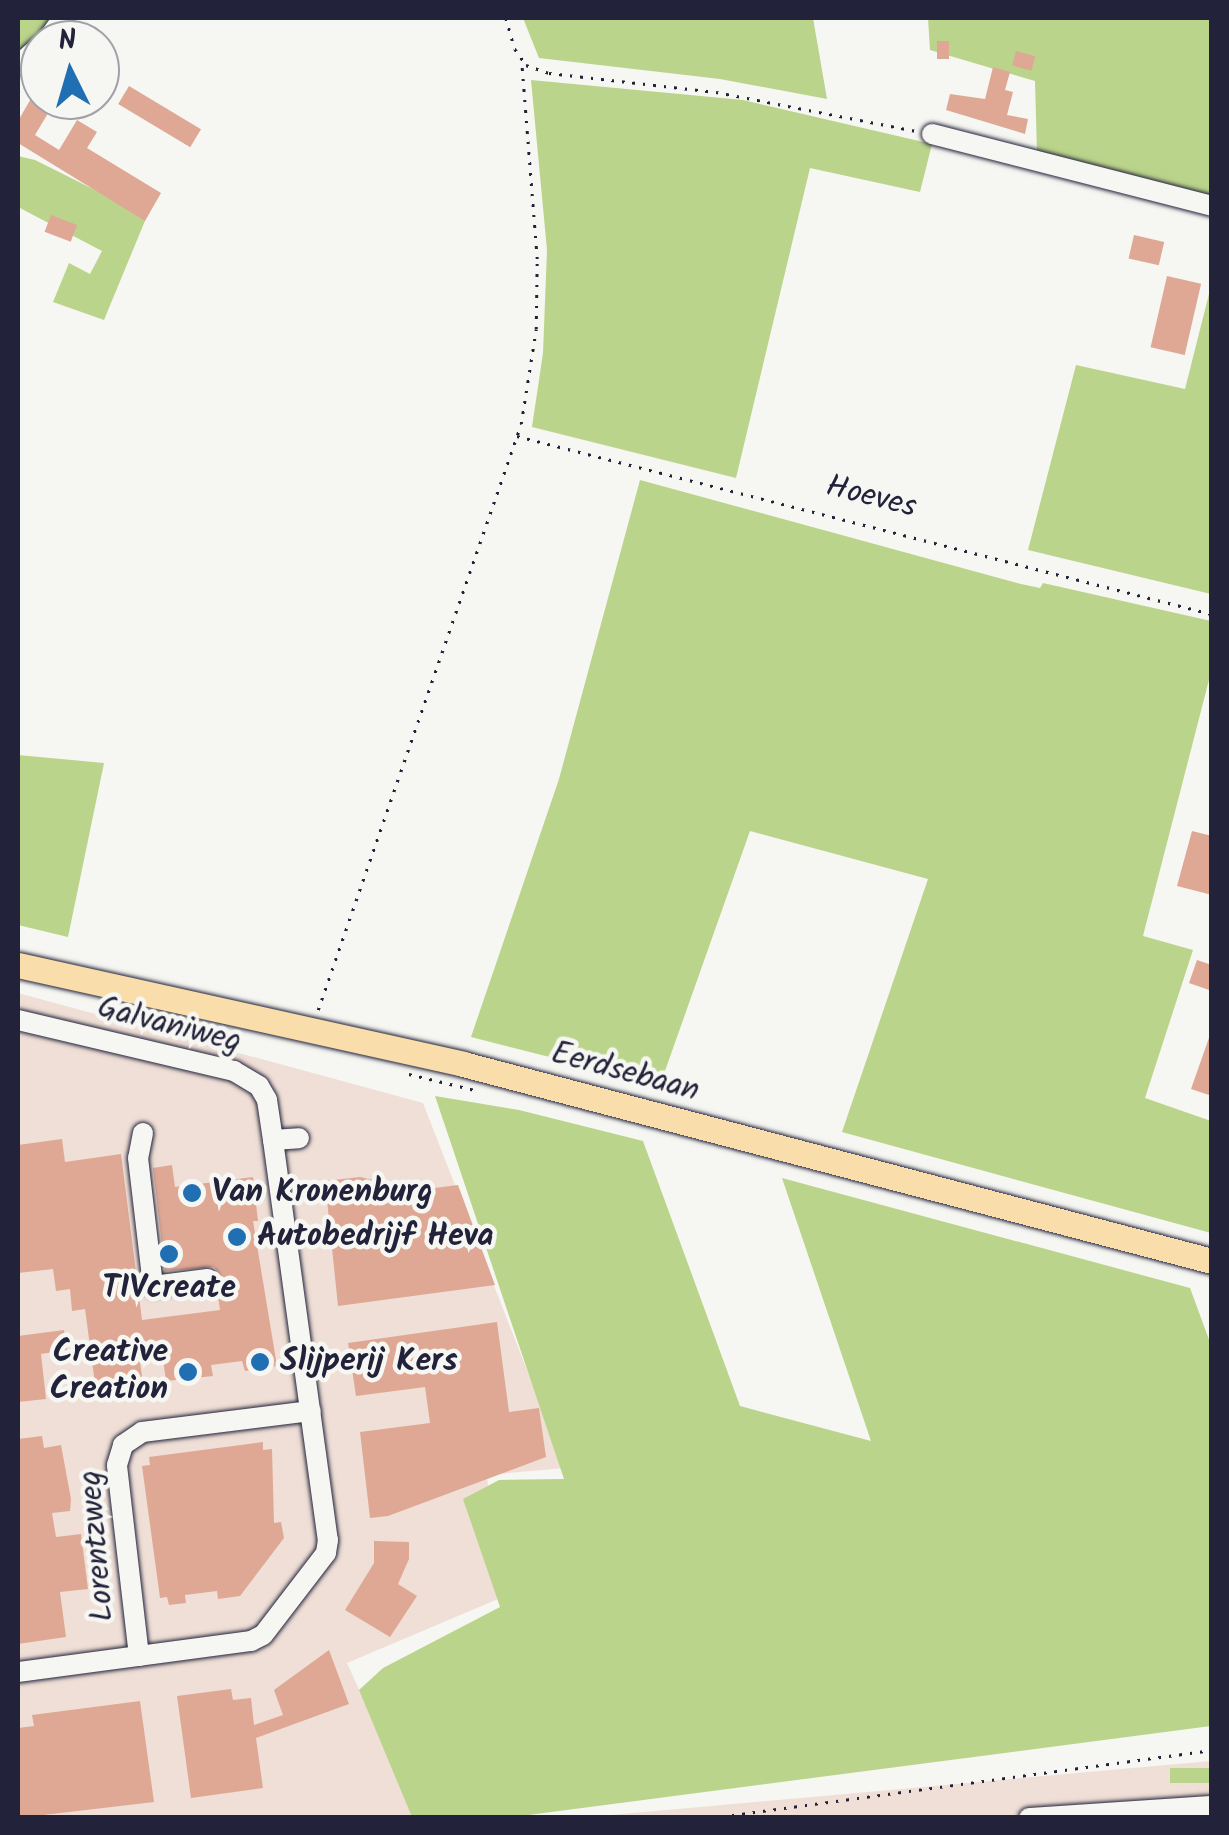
<!DOCTYPE html>
<html>
<head>
<meta charset="utf-8">
<style>
	body { margin:0 }
	#map { position:relative; width:1229px; height:1835px; overflow:hidden; background:#f6f6f2; font-family:Kalam,sans-serif }
	div>[style] { position:absolute }
	[style*='--x'] { left:calc(var(--x)*1px); top:calc(var(--y)*1px); width:calc(var(--w)*1px); rotate:calc(var(--a)*1deg) }
	.built>* { inset:0; background:#efdfd6 }
	.green>* { inset:0; background:#bbd48b; transform-origin:0 0 }
	.building>* { inset:0; background:#dfa895; transform-origin:0 0 }
	.path>* { height:2.5px; margin-top:-1.25px; transform-origin:0; background:repeating-linear-gradient(90deg,#22223b 0 2.5px,transparent 0 10.5px) }
	.roads { filter:drop-shadow(0 0 2px #22223b) drop-shadow(0 0 2px #22223b) }
	.minor>* { height:20px; margin:-10px; padding:0 10px; transform-origin:10px; border-radius:10px; background:#f6f6f2 }
	.major>* { height:25px; margin:-12.5px; padding:0 12.5px; transform-origin:12.5px; border-radius:12.5px; background:#f9deab }
	.dots>* { width:28px; height:28px; translate:-50% -50%; box-sizing:border-box; border:5px solid #f6f6f2; border-radius:50% }
	span { translate:-50% -50%; white-space:nowrap; text-align:center; line-height:1.15; -webkit-text-stroke:9px #f6f6f2; paint-order:stroke }
	.street-label { font-size:32px; color:#22223b }
	.poi-label { font-size:32px; color:#22223b; font-weight:700 }
	.left { translate:0 -50%; text-align:left }
	.right { translate:-100% -50%; text-align:right }
	.frame { position:absolute; inset:0; border:20px solid #22223b; pointer-events:none }
	.north { position:absolute; left:20px; top:20px; width:100px; height:100px; box-sizing:border-box; background:#f6f6f2; border:2px solid #a1a1a9; border-radius:50%; rotate:355deg; font-size:28px; font-weight:700; line-height:40px; text-align:center; color:#22223b }
	.north::after { content:''; display:block; margin:auto; width:35px; height:45px; background:#1f6fb2; clip-path:polygon(50% 0,100% 100%,50% 72%,0 100%) }
</style>
</head>
<body>
<div id="map">
	<div class="built">
		<i style="clip-path:polygon(18px 993px,423px 1103px,565px 1468px,487px 1475px,498px 1599px,347px 1663px,417px 1817px,18px 1817px)"></i>
		<i style="clip-path:polygon(1211px 1761px,1211px 1817px,589px 1817px)"></i>
	</div>
	<div class="green">
		<i style="clip-path:polygon(18px 18px,57px 18px,18px 58px)"></i>
		<i style="clip-path:polygon(523px 18px,813px 18px,827px 99px,720px 79px,539px 58px)"></i>
		<i style="clip-path:polygon(928px 18px,1211px 18px,1211px 199px,1037px 154px,1035px 81px,930px 50px)"></i>
		<i style="clip-path:polygon(531px 80px,743px 100px,932px 144px,920px 192px,810px 168px,736px 478px,532px 427px,543px 353px,547px 250px)"></i>
		<i style="clip-path:polygon(18px 156px,35px 160px,147px 216px,104px 320px,53px 302px,69px 263px,90px 274px,102px 251px,18px 207px)"></i>
		<i style="clip-path:polygon(1211px 286px,1211px 594px,1028px 550px,1076px 365px,1185px 389px)"></i>
		<i style="clip-path:polygon(640px 480px,1021px 584px,1040px 588px,1043px 583px,1211px 621px,1211px 672px,1143px 936px,1193px 950px,1145px 1098px,1211px 1121px,1211px 1233px,842px 1132px,928px 879px,750px 831px,660px 1085px,471px 1037px,559px 779px)"></i>
		<i style="clip-path:polygon(18px 755px,104px 763px,68px 937px,18px 925px)"></i>
		<i style="clip-path:polygon(435px 1096px,519px 1110px,643px 1141px,740px 1406px,871px 1441px,782px 1178px,1190px 1288px,1211px 1345px,1211px 1726px,513px 1817px,412px 1817px,359px 1690px,383px 1668px,500px 1607px,463px 1499px,499px 1480px,564px 1479px)"></i>
		<i style="left:1211px;top:1768px;width:15px;height:41px;rotate:90deg"></i>
	</div>
	<div class="building">
		<i style="left:937px;top:41px;width:12px;height:18px"></i>
		<i style="left:1016px;top:51px;width:20px;height:15px;rotate:15deg"></i>
		<i style="clip-path:polygon(993px 67px,1010px 72px,1005px 90px,1013px 92px,1007px 115px,1028px 119px,1025px 134px,946px 110px,950px 94px,985px 99px)"></i>
		<i style="clip-path:polygon(40px 83px,40px 100px,56px 100px,35px 135px,59px 150px,77px 120px,97px 132px,87px 148px,161px 193px,145px 221px,18px 143px,18px 121px)"></i>
		<i style="left:129px;top:86px;width:84px;height:21px;rotate:31deg"></i>
		<i style="left:51px;top:215px;width:28px;height:18px;rotate:21deg"></i>
		<i style="left:1134px;top:235px;width:31px;height:24px;rotate:13deg"></i>
		<i style="left:1167px;top:276px;width:35px;height:73px;rotate:13deg"></i>
		<i style="clip-path:polygon(1192px 831px,1212px 836px,1212px 895px,1177px 886px)"></i>
		<i style="clip-path:polygon(1197px 960px,1212px 965px,1212px 991px,1189px 983px)"></i>
		<i style="clip-path:polygon(1210px 1035px,1212px 1035px,1212px 1096px,1191px 1089px)"></i>
		<i style="clip-path:polygon(62px 1139px,65px 1162px,121px 1154px,142px 1320px,220px 1310px,217px 1289px,221px 1276px,214px 1267px,165px 1271px,153px 1168px,172px 1165px,175px 1187px,253px 1177px,258px 1221px,253px 1221px,277px 1366px,245px 1371px,242px 1361px,211px 1365px,213px 1376px,166px 1381px,162px 1352px,139px 1355px,143px 1384px,96px 1391px,85px 1309px,72px 1311px,70px 1289px,56px 1291px,53px 1269px,18px 1273px,18px 1145px)"></i>
		<i style="clip-path:polygon(360px 1177px,419px 1190px,458px 1185px,495px 1285px,338px 1306px,325px 1181px)"></i>
		<i style="clip-path:polygon(497px 1322px,509px 1412px,539px 1408px,546px 1457px,388px 1516px,370px 1518px,360px 1432px,430px 1423px,425px 1387px,356px 1396px,348px 1343px)"></i>
		<i style="clip-path:polygon(64px 1330px,67px 1350px,41px 1354px,46px 1399px,18px 1402px,18px 1336px)"></i>
		<i style="clip-path:polygon(42px 1436px,44px 1448px,61px 1445px,71px 1499px,70px 1511px,52px 1513px,56px 1537px,81px 1534px,88px 1589px,60px 1592px,66px 1637px,18px 1644px,18px 1439px)"></i>
		<i style="clip-path:polygon(263px 1442px,263px 1450px,272px 1449px,274px 1523px,281px 1522px,284px 1538px,240px 1596px,218px 1599px,217px 1591px,185px 1595px,186px 1603px,169px 1605px,167px 1597px,160px 1598px,142px 1466px,150px 1465px,149px 1457px)"></i>
		<i style="clip-path:polygon(374px 1541px,409px 1542px,409px 1559px,398px 1584px,417px 1596px,390px 1637px,345px 1610px,374px 1563px)"></i>
		<i style="clip-path:polygon(329px 1650px,349px 1704px,256px 1738px,263px 1788px,191px 1798px,177px 1696px,231px 1689px,233px 1700px,251px 1698px,254px 1725px,283px 1715px,274px 1690px)"></i>
		<i style="clip-path:polygon(140px 1701px,154px 1802px,18px 1818px,18px 1728px,34px 1726px,32px 1715px)"></i>
	</div>
	<div class="path">
		<i style="--x:506;--y:18;--w:32;--a:74"></i>
		<i style="--x:515;--y:49;--w:19;--a:55"></i>
		<i style="--x:526;--y:65;--w:24;--a:19"></i>
		<i style="--x:549;--y:73;--w:168;--a:6.5"></i>
		<i style="--x:716;--y:92;--w:204;--a:11"></i>
		<i style="--x:517;--y:436;--w:717;--a:14.37"></i>
		<i style="--x:318;--y:1010;--w:620;--a:-70.89"></i>
		<i style="--x:521;--y:424;--w:96;--a:-81"></i>
		<i style="--x:536;--y:329;--w:70;--a:-89.2"></i>
		<i style="--x:537;--y:259;--w:203;--a:-94.5"></i>
		<i style="--x:409;--y:1074;--w:72;--a:13.7"></i>
		<i style="--x:711;--y:1818;--w:506;--a:-7.73"></i>
	</div>
	<div class="roads">
		<div class="minor">
			<i style="--x:47;--y:40;--w:27;--a:-54"></i>
			<i style="--x:18;--y:65;--w:29;--a:-41"></i>
			<i style="--x:932;--y:134;--w:289;--a:14.4"></i>
			<i style="--x:18;--y:1020;--w:222;--a:13.3"></i>
			<i style="--x:234;--y:1071;--w:29;--a:31"></i>
			<i style="--x:259;--y:1086;--w:16;--a:60"></i>
			<i style="--x:267;--y:1100;--w:40;--a:81.5"></i>
			<i style="--x:273;--y:1140;--w:404;--a:82.2"></i>
			<i style="--x:328;--y:1540;--w:13;--a:99"></i>
			<i style="--x:326;--y:1553;--w:103;--a:127.5"></i>
			<i style="--x:263;--y:1635;--w:13;--a:153"></i>
			<i style="--x:251;--y:1641;--w:235;--a:172.4"></i>
			<i style="--x:143;--y:1133;--w:25;--a:101"></i>
			<i style="--x:138;--y:1158;--w:129;--a:83.3"></i>
			<i style="--x:153;--y:1286;--w:55;--a:-7.3"></i>
			<i style="--x:273;--y:1140;--w:26;--a:-4"></i>
			<i style="--x:139;--y:1656;--w:192;--a:-96.6"></i>
			<i style="--x:117;--y:1465;--w:21;--a:-73"></i>
			<i style="--x:123;--y:1445;--w:23;--a:-34"></i>
			<i style="--x:142;--y:1432;--w:170;--a:-7.1"></i>
			<i style="--x:1029;--y:1818;--w:183;--a:-3.8"></i>
		</div>
		<div class="major">
			<i style="--x:18;--y:965;--w:456;--a:12.5"></i>
			<i style="--x:463;--y:1064;--w:774;--a:14.74"></i>
		</div>
	</div>
	<div class="dots">
		<i style="left:192px;top:1193px;background:#1f6fb2"></i>
		<i style="left:237px;top:1237px;background:#1f6fb2"></i>
		<i style="left:169px;top:1254px;background:#1f6fb2"></i>
		<i style="left:260px;top:1362px;background:#1f6fb2"></i>
		<i style="left:188px;top:1372px;background:#1f6fb2"></i>
	</div>
	<div class="street-label">
		<span style="left:871px;top:498px;rotate:14deg">Hoeves</span>
		<span style="left:169px;top:1026px;rotate:14deg">Galvaniweg</span>
		<span style="left:625px;top:1073px;rotate:15deg">Eerdsebaan</span>
		<span style="left:98px;top:1546px;rotate:-95deg">Lorentzweg</span>
	</div>
	<div class="poi-label">
		<span class="left" style="left:212px;top:1193px">Van Kronenburg</span>
		<span class="left" style="left:257px;top:1237px">Autobedrijf Heva</span>
		<span style="left:169px;top:1289px">TIVcreate</span>
		<span class="right" style="left:168px;top:1372px">Creative<br>Creation</span>
		<span class="left" style="left:280px;top:1362px">Slijperij Kers</span>
	</div>
	<div class="frame"></div>
	<div class="north">N</div>
</div>
</body>
</html>
